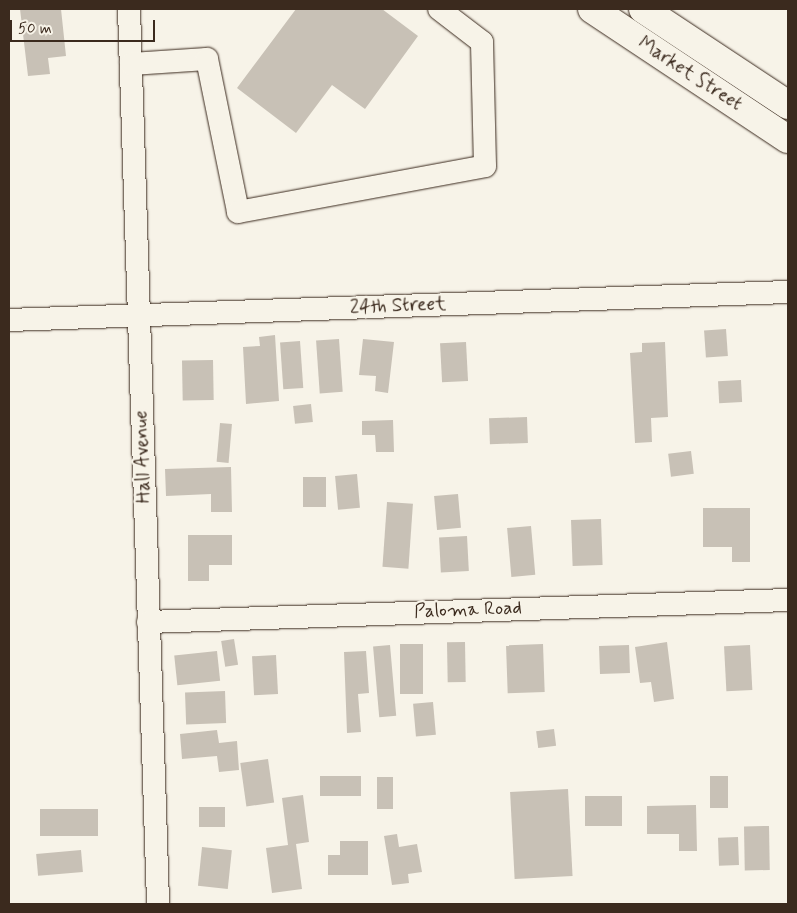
<!DOCTYPE html>
<html>
<head>
<meta charset="utf-8">
<style>
	body { margin:0 }
	#map { position:relative; width:797px; height:913px; overflow:hidden; background:#f7f3e8; font-family:Mynerve,sans-serif }
	div>[style] { position:absolute }
	[style*='--x'] { left:calc(var(--x)*1px); top:calc(var(--y)*1px); width:calc(var(--w)*1px); rotate:calc(var(--a)*1deg) }
	.building>* { inset:0; background:#c8c1b6; transform-origin:0 0 }
	.roads { filter:drop-shadow(0 0 1px #3b2a1e) drop-shadow(0 0 1px #3b2a1e) }
	.minor>* { height:22px; margin:-11px; padding:0 11px; transform-origin:11px; border-radius:11px; background:#f7f3e8 }
	.major>* { height:28px; margin:-14px; padding:0 14px; transform-origin:14px; border-radius:14px; background:#f7f3e8 }
	span { translate:-50% -50%; white-space:nowrap; text-align:center; line-height:1.15; -webkit-text-stroke:4.5px #f7f3e8; paint-order:stroke }
	.street-label { font-size:19px; color:#3b2a1e }
	.frame { position:absolute; inset:0; border:10px solid #3b2a1e; pointer-events:none }
	.scale { position:absolute; left:10px; top:20px; width:145px; height:22px; box-sizing:border-box; border:2px solid #3b2a1e; border-top:0; padding-left:6px; font-size:15px; line-height:18px; white-space:nowrap; color:#3b2a1e; -webkit-text-stroke:4px #f7f3e8; paint-order:stroke }
</style>
</head>
<body>
<div id="map">
	<div class="building">
		<i style="clip-path:polygon(20px 9px,61px 9px,66px 56px,48px 58px,50px 74px,28px 76px)"></i>
		<i style="clip-path:polygon(296px 9px,382px 9px,418px 36px,365px 109px,332px 85px,296px 133px,237px 88px)"></i>
		<i style="left:726px;top:329px;width:27px;height:22px;rotate:86deg"></i>
		<i style="clip-path:polygon(275px 335px,279px 401px,246px 404px,243px 347px,260px 346px,259px 337px)"></i>
		<i style="left:339px;top:339px;width:53px;height:23px;rotate:86deg"></i>
		<i style="clip-path:polygon(363px 339px,394px 342px,388px 393px,375px 391px,376px 376px,359px 375px)"></i>
		<i style="left:300px;top:341px;width:47px;height:20px;rotate:86deg"></i>
		<i style="left:466px;top:342px;width:39px;height:26px;rotate:87deg"></i>
		<i style="clip-path:polygon(665px 342px,668px 417px,651px 418px,652px 442px,635px 443px,630px 353px,642px 352px,642px 343px)"></i>
		<i style="left:213px;top:360px;width:40px;height:31px;rotate:89deg"></i>
		<i style="left:741px;top:380px;width:22px;height:23px;rotate:87deg"></i>
		<i style="left:311px;top:404px;width:18px;height:18px;rotate:84deg"></i>
		<i style="left:527px;top:417px;width:26px;height:38px;rotate:88deg"></i>
		<i style="clip-path:polygon(393px 420px,394px 452px,376px 452px,375px 435px,362px 435px,362px 421px)"></i>
		<i style="left:220px;top:423px;width:12px;height:39px;rotate:5deg"></i>
		<i style="left:691px;top:451px;width:23px;height:23px;rotate:83deg"></i>
		<i style="clip-path:polygon(231px 467px,232px 512px,211px 512px,211px 494px,166px 496px,165px 469px)"></i>
		<i style="left:357px;top:474px;width:34px;height:22px;rotate:85deg"></i>
		<i style="left:303px;top:477px;width:23px;height:30px"></i>
		<i style="left:458px;top:494px;width:34px;height:24px;rotate:85deg"></i>
		<i style="left:387px;top:502px;width:26px;height:65px;rotate:4deg"></i>
		<i style="clip-path:polygon(703px 508px,750px 508px,750px 562px,732px 562px,732px 547px,703px 547px)"></i>
		<i style="left:601px;top:519px;width:46px;height:30px;rotate:88deg"></i>
		<i style="left:531px;top:526px;width:49px;height:24px;rotate:85deg"></i>
		<i style="clip-path:polygon(188px 535px,232px 535px,232px 565px,209px 565px,209px 581px,188px 581px)"></i>
		<i style="left:467px;top:536px;width:35px;height:28px;rotate:87deg"></i>
		<i style="left:234px;top:639px;width:26px;height:13px;rotate:81deg"></i>
		<i style="left:465px;top:642px;width:40px;height:18px;rotate:89deg"></i>
		<i style="clip-path:polygon(667px 642px,674px 699px,654px 702px,651px 682px,640px 683px,635px 647px)"></i>
		<i style="left:400px;top:644px;width:23px;height:50px"></i>
		<i style="left:543px;top:644px;width:48px;height:37px;rotate:88deg"></i>
		<i style="left:390px;top:645px;width:71px;height:17px;rotate:85deg"></i>
		<i style="left:629px;top:645px;width:28px;height:30px;rotate:88deg"></i>
		<i style="left:750px;top:645px;width:45px;height:26px;rotate:87deg"></i>
		<i style="left:217px;top:651px;width:30px;height:43px;rotate:84deg"></i>
		<i style="clip-path:polygon(366px 651px,369px 693px,358px 694px,361px 732px,347px 733px,344px 652px)"></i>
		<i style="left:276px;top:655px;width:39px;height:24px;rotate:87deg"></i>
		<i style="left:225px;top:691px;width:32px;height:40px;rotate:88deg"></i>
		<i style="left:433px;top:702px;width:33px;height:20px;rotate:85deg"></i>
		<i style="left:554px;top:729px;width:17px;height:18px;rotate:83deg"></i>
		<i style="clip-path:polygon(217px 730px,219px 743px,237px 741px,239px 770px,219px 772px,217px 756px,182px 759px,180px 734px)"></i>
		<i style="left:268px;top:759px;width:44px;height:28px;rotate:82deg"></i>
		<i style="left:320px;top:776px;width:41px;height:20px"></i>
		<i style="left:710px;top:776px;width:18px;height:32px"></i>
		<i style="left:377px;top:777px;width:16px;height:32px"></i>
		<i style="left:568px;top:789px;width:87px;height:58px;rotate:87deg"></i>
		<i style="clip-path:polygon(303px 795px,309px 842px,296px 844px,302px 889px,272px 893px,266px 848px,288px 845px,282px 798px)"></i>
		<i style="left:585px;top:796px;width:37px;height:30px"></i>
		<i style="clip-path:polygon(696px 805px,697px 851px,679px 851px,679px 834px,647px 834px,647px 806px)"></i>
		<i style="left:199px;top:807px;width:26px;height:20px"></i>
		<i style="left:98px;top:809px;width:27px;height:58px;rotate:90deg"></i>
		<i style="left:769px;top:826px;width:44px;height:25px;rotate:89deg"></i>
		<i style="clip-path:polygon(397px 834px,399px 847px,417px 844px,422px 872px,408px 874px,409px 883px,392px 885px,384px 836px)"></i>
		<i style="left:738px;top:837px;width:28px;height:20px;rotate:88deg"></i>
		<i style="clip-path:polygon(340px 841px,368px 841px,368px 875px,328px 875px,328px 855px,340px 855px)"></i>
		<i style="left:202px;top:847px;width:30px;height:39px;rotate:6deg"></i>
		<i style="left:81px;top:850px;width:22px;height:45px;rotate:85deg"></i>
	</div>
	<div class="roads">
		<div class="minor">
			<i style="--x:129;--y:9;--w:895;--a:88.14"></i>
			<i style="--x:131;--y:64;--w:76;--a:-3.8"></i>
			<i style="--x:207;--y:59;--w:156;--a:78.5"></i>
			<i style="--x:238;--y:212;--w:251;--a:-10.5"></i>
			<i style="--x:485;--y:166;--w:124;--a:-91.4"></i>
			<i style="--x:482;--y:42;--w:54;--a:-142.5"></i>
			<i style="--x:9;--y:320;--w:780;--a:-2.06"></i>
			<i style="--x:148;--y:622;--w:640;--a:-1.97"></i>
		</div>
		<div class="major">
			<i style="--x:592;--y:9;--w:235;--a:33.6"></i>
			<i style="--x:643;--y:9;--w:174;--a:33.5"></i>
		</div>
	</div>
	<div class="street-label">
		<span style="left:690px;top:74px;rotate:33deg">Market Street</span>
		<span style="left:398px;top:306px;rotate:-2deg">24th Street</span>
		<span style="left:143px;top:457px;rotate:-92deg">Hall Avenue</span>
		<span style="left:468px;top:610px;rotate:-2deg">Paloma Road</span>
	</div>
	<div class="frame"></div>
	<div class="scale">50 m</div>
</div>
</body>
</html>
